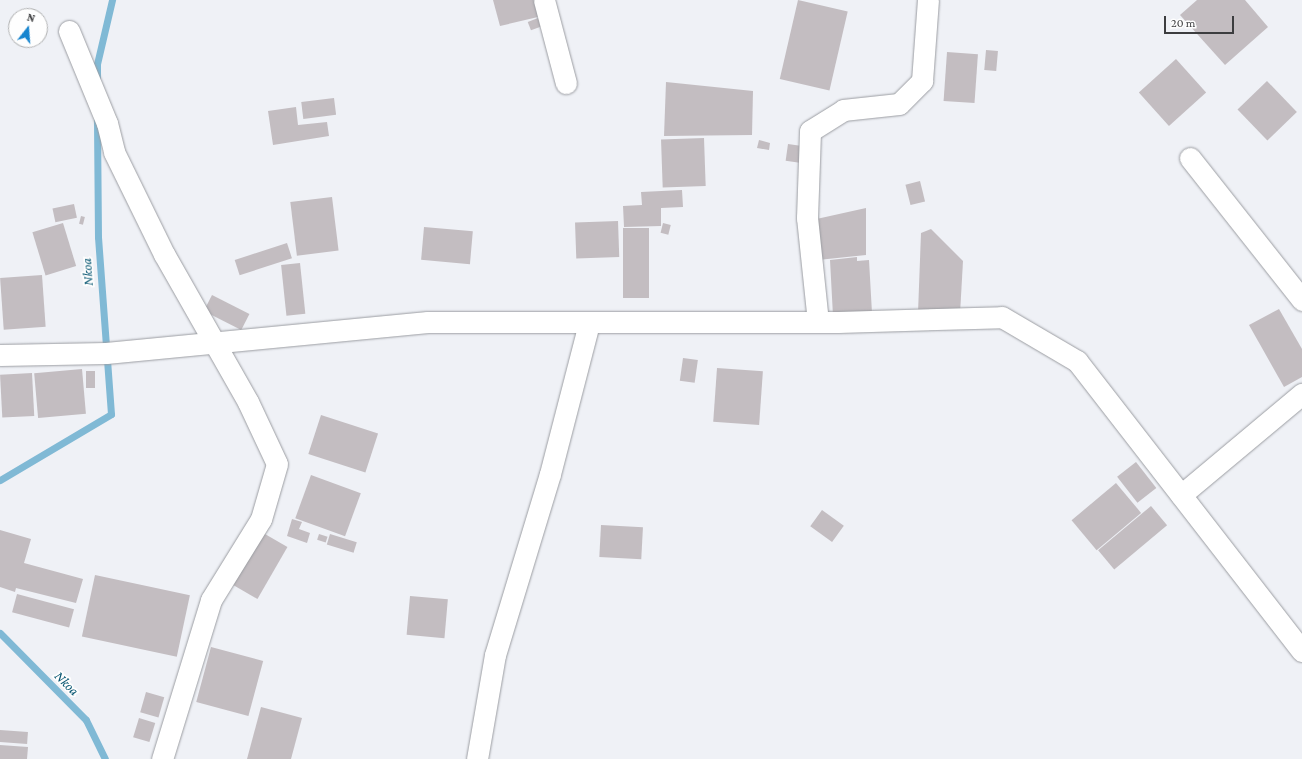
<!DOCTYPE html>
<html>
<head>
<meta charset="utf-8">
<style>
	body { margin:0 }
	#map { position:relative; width:1302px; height:759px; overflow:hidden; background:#eff1f6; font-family:"Crimson Pro",serif }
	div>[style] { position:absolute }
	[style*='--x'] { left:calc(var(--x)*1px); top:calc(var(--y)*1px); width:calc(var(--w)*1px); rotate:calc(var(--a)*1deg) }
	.stream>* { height:7px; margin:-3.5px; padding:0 3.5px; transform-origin:3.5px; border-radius:3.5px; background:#80b9d5 }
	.building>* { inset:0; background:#c3bdc1; transform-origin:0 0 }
	.roads { filter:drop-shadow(0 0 1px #9b9da2) drop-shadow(0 0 1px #9b9da2) }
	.minor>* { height:21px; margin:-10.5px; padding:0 10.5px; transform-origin:10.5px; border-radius:10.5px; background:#fff }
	span { translate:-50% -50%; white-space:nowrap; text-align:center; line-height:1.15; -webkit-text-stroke:3.5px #fefefe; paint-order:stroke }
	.water-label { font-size:14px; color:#065571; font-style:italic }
	.north { position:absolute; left:8px; top:8px; width:40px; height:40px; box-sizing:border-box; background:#fefefe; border:1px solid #b0b1b2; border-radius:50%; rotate:17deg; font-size:11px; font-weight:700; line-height:16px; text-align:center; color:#3c3d3f }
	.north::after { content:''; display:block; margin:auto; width:14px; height:18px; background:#1785cf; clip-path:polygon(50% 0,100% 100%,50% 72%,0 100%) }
	.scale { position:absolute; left:1164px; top:16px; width:70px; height:18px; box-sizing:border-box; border:2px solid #3c3d3f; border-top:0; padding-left:5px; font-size:12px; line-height:14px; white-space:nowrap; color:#3c3d3f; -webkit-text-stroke:3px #fefefe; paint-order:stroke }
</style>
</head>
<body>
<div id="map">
	<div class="stream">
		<i style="--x:97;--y:80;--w:16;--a:-90"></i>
		<i style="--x:97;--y:64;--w:66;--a:-76.8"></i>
		<i style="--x:0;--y:480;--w:129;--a:-30.7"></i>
		<i style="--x:111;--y:414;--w:177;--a:-94.2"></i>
		<i style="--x:98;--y:237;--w:119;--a:-90.5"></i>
		<i style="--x:0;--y:633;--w:122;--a:45.3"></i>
		<i style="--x:86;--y:720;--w:43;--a:64"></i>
	</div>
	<div class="building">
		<i style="clip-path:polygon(493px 0,534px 0,538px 17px,500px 26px)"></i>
		<i style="left:798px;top:0;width:51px;height:81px;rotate:13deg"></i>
		<i style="clip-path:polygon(1197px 0,1245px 0,1268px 27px,1225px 65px,1180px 15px)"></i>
		<i style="left:538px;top:18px;width:9px;height:11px;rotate:69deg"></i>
		<i style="left:986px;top:50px;width:12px;height:20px;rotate:5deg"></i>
		<i style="left:947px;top:52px;width:31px;height:49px;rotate:4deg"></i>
		<i style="left:1176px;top:59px;width:45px;height:50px;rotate:48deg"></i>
		<i style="left:1267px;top:81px;width:43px;height:41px;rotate:46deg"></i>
		<i style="clip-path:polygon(666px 82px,753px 91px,752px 135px,664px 136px)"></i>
		<i style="left:334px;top:98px;width:17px;height:33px;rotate:83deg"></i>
		<i style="clip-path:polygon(296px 107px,298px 125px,327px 122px,329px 136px,273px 145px,268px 111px)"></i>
		<i style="left:704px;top:138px;width:48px;height:43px;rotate:88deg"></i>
		<i style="clip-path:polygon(759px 140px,770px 143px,769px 150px,757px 148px)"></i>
		<i style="left:788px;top:144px;width:21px;height:17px;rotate:8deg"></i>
		<i style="left:920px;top:181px;width:21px;height:15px;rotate:76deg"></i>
		<i style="clip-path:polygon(682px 190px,683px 207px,661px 208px,661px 226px,624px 227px,623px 206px,642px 205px,641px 192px)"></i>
		<i style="left:332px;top:197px;width:54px;height:42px;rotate:83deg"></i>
		<i style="left:74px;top:204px;width:14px;height:22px;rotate:78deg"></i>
		<i style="clip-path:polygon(866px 208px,866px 255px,818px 260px,812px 220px)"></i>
		<i style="left:81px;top:216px;width:4px;height:8px;rotate:14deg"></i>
		<i style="left:618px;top:221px;width:36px;height:43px;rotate:88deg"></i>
		<i style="left:63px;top:223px;width:45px;height:32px;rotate:73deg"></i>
		<i style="left:663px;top:223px;width:8px;height:10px;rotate:14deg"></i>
		<i style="left:424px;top:227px;width:49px;height:33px;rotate:5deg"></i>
		<i style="left:623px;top:228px;width:26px;height:70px"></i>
		<i style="clip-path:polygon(931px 229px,963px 261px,960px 314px,918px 313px,921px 233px)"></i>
		<i style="left:287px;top:243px;width:16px;height:55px;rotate:72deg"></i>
		<i style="clip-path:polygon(857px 257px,857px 261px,869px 260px,872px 313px,833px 316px,830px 260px)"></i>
		<i style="left:300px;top:263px;width:51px;height:19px;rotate:84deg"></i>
		<i style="left:42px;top:275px;width:52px;height:42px;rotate:86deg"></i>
		<i style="left:212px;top:295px;width:42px;height:18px;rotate:27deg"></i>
		<i style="clip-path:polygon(1279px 309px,1302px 349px,1302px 377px,1284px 387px,1249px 325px)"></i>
		<i style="left:683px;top:358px;width:15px;height:23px;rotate:8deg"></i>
		<i style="left:717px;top:368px;width:46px;height:54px;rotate:4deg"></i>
		<i style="left:82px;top:369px;width:45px;height:48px;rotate:85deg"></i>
		<i style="left:86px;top:371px;width:9px;height:17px"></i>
		<i style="left:32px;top:373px;width:43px;height:32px;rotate:87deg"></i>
		<i style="left:321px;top:415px;width:60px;height:41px;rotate:18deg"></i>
		<i style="left:1136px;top:462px;width:33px;height:24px;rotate:52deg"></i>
		<i style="left:311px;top:475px;width:53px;height:46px;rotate:20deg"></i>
		<i style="left:1116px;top:483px;width:39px;height:58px;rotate:50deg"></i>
		<i style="left:1151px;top:506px;width:25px;height:69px;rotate:50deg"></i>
		<i style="left:822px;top:510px;width:27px;height:20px;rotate:36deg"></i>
		<i style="clip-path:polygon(292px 519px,302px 522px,299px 529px,310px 533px,307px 543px,287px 536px)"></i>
		<i style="left:601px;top:525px;width:42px;height:32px;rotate:3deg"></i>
		<i style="clip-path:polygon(0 530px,31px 539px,24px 563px,83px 579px,76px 603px,16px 588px,15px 592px,0 587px)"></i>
		<i style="left:258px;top:530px;width:34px;height:60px;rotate:30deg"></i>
		<i style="left:319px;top:534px;width:9px;height:6px;rotate:18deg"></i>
		<i style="left:330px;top:534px;width:28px;height:11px;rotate:17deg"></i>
		<i style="left:95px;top:575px;width:97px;height:63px;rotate:12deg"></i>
		<i style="left:17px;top:594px;width:59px;height:19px;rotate:15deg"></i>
		<i style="left:410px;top:596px;width:38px;height:39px;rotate:5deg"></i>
		<i style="left:211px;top:647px;width:54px;height:57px;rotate:15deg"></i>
		<i style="left:146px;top:692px;width:19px;height:21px;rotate:16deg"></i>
		<i style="clip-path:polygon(261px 707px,302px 718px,291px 759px,247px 759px)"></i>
		<i style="left:139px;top:718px;width:17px;height:20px;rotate:17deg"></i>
		<i style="left:0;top:730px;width:28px;height:12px;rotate:4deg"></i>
		<i style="clip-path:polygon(0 745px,28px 747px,27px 759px,0 759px)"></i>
	</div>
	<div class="roads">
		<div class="minor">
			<i style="--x:544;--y:0;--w:86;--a:75.2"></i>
			<i style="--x:69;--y:31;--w:100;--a:67.6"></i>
			<i style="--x:107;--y:123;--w:30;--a:76"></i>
			<i style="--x:114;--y:152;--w:114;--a:63.9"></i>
			<i style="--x:164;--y:254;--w:170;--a:60.4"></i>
			<i style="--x:248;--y:402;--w:68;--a:64.9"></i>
			<i style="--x:277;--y:464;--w:57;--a:106.2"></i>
			<i style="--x:261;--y:519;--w:95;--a:121.7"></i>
			<i style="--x:211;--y:600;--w:166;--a:107.1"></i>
			<i style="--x:1190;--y:158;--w:181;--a:51.7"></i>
			<i style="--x:818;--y:322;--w:105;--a:-96"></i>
			<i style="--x:807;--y:218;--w:87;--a:-88"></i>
			<i style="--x:810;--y:131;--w:39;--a:-32"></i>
			<i style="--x:843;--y:110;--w:56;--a:-6.1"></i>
			<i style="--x:899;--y:104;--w:33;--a:-45"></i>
			<i style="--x:922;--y:81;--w:81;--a:-85.8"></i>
			<i style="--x:0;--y:355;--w:106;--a:-1.1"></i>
			<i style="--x:106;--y:353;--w:323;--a:-5.5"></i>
			<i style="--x:428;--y:322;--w:410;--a:0"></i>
			<i style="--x:838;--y:322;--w:164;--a:-1.7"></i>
			<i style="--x:1002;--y:317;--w:87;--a:30.4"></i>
			<i style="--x:1077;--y:361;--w:367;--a:52.2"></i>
			<i style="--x:1181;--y:495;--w:158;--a:-39.9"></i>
			<i style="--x:477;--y:759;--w:106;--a:-80.2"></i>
			<i style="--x:495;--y:655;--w:189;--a:-73.1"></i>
			<i style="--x:550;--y:474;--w:156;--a:-75.5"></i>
		</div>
	</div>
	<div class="water-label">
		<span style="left:87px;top:272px;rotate:-94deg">Nkoa</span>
		<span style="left:67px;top:683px;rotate:45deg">Nkoa</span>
	</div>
	<div class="north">N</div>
	<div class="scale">20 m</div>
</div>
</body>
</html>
